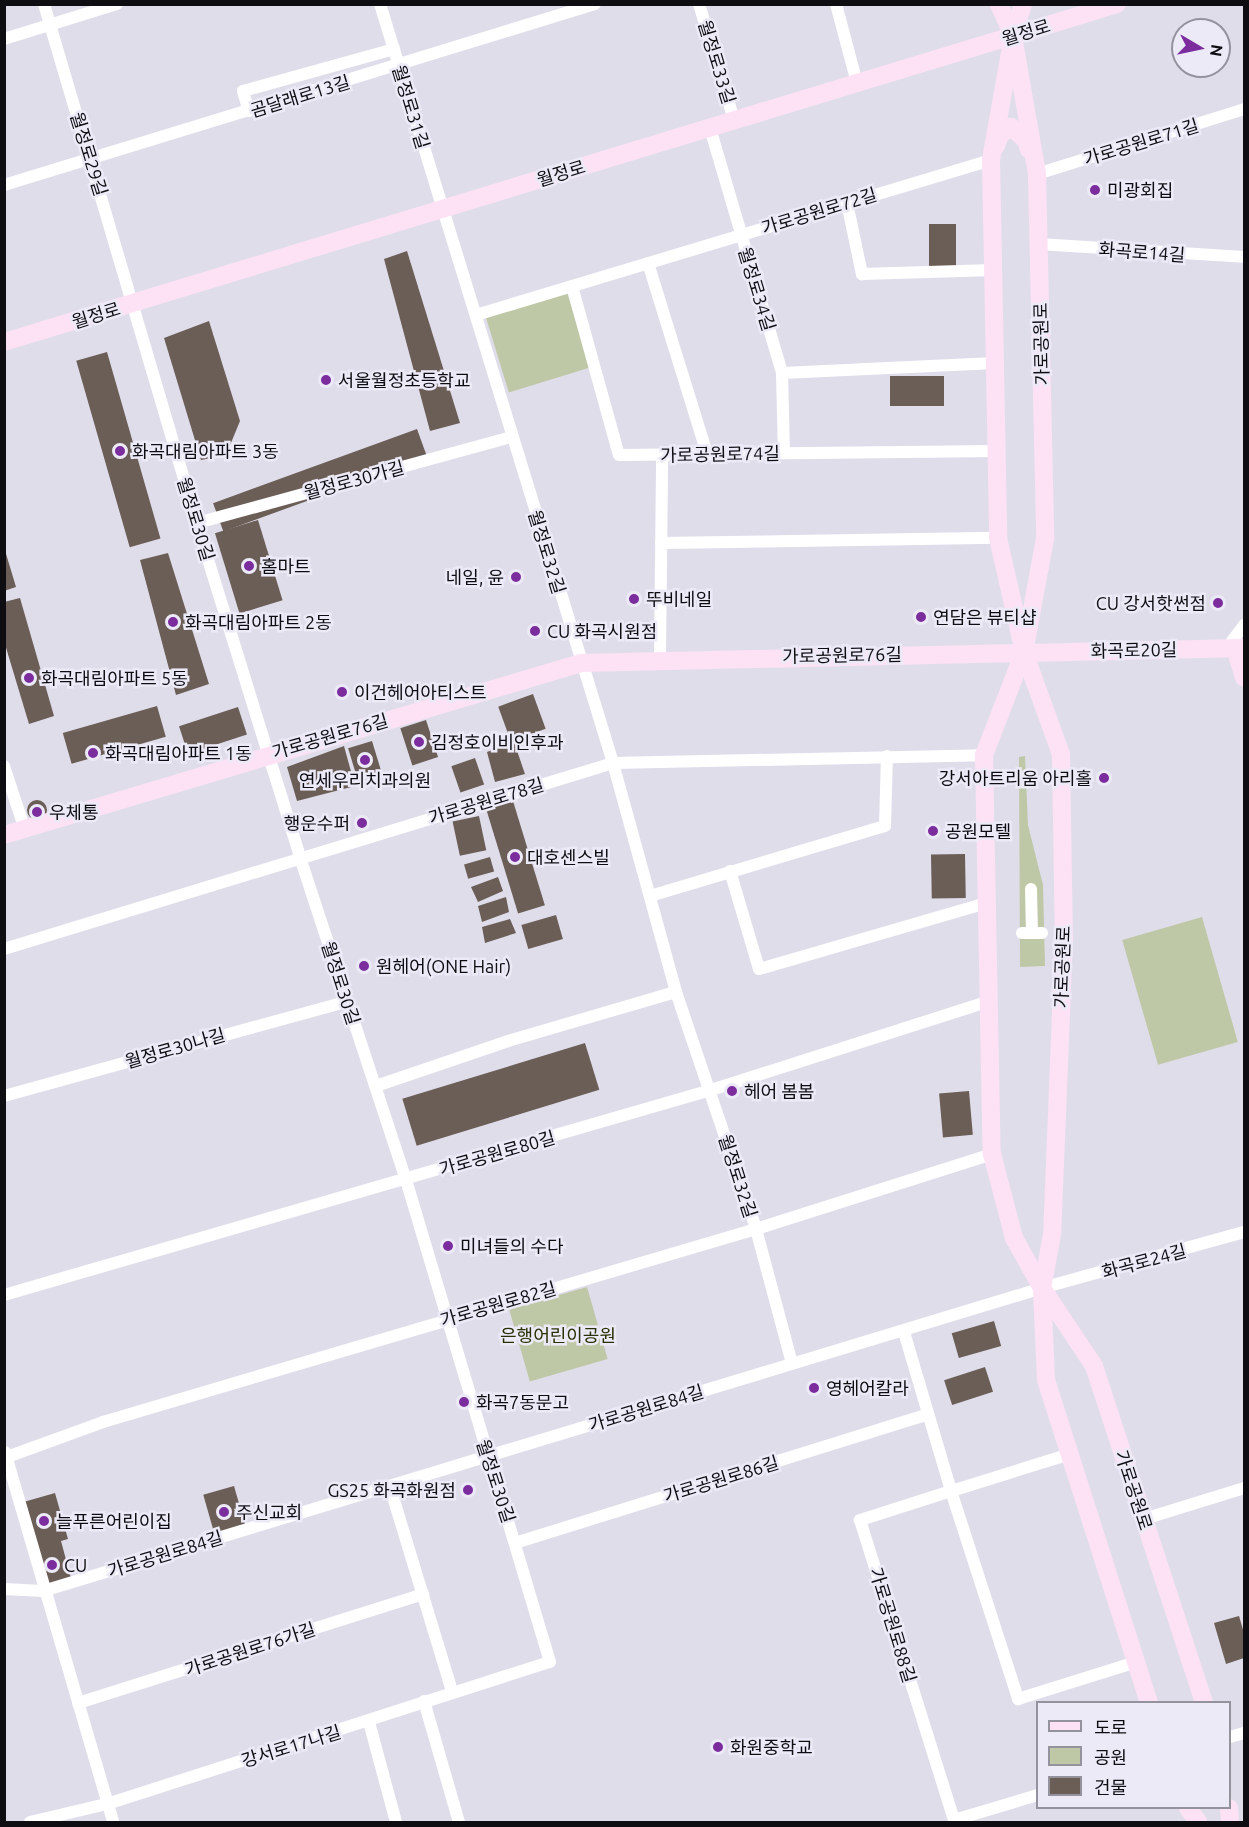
<!DOCTYPE html>
<html>
<head>
<meta charset="utf-8">
<style>
	body { margin:0 }
	#map { position:relative; width:1249px; height:1827px; overflow:hidden; background:#e0ddeb; font-family:Ubuntu,"Noto Sans KR",sans-serif }
	div>[style] { position:absolute }
	[style*='--x'] { left:calc(var(--x)*1px); top:calc(var(--y)*1px); width:calc(var(--w)*1px); rotate:calc(var(--a)*1deg) }
	.green>* { inset:0; background:#bec8a6; transform-origin:0 0 }
	.building>* { inset:0; background:#6a5e57; transform-origin:0 0 }
	.round { border-radius:50% }
	.street>* { height:12px; margin:-6px; padding:0 6px; transform-origin:6px; border-radius:6px; background:#fff }
	.secondary>* { height:18px; margin:-9px; padding:0 9px; transform-origin:9px; border-radius:9px; background:#fde2f5 }
	.dots>* { width:16px; height:16px; translate:-50% -50%; box-sizing:border-box; border:3px solid #edeaf8; border-radius:50% }
	span { translate:-50% -50%; white-space:nowrap; text-align:center; line-height:1.15; -webkit-text-stroke:5px #edeaf8; paint-order:stroke }
	.street-label { font-size:18px; color:#0e0d12 }
	.poi-label { font-size:18px; color:#0e0d12 }
	.left { translate:0 -50%; text-align:left }
	.right { translate:-100% -50%; text-align:right }
	.park-label { font-size:18px; color:#273000 }
	.frame { position:absolute; inset:0; border:6px solid #0e0d12; pointer-events:none }
	.legend { position:absolute; left:1036px; top:1701px; width:195px; height:108px; box-sizing:border-box; background:#edeaf8; border:2px solid #94929c; margin:0; padding:8px 10px; list-style:none; font-size:18px; color:#0e0d12 }
	.legend li { display:flex; align-items:center; gap:12px; height:30px }
	.legend b { width:30px; border:2px solid #94929c }
	.north { position:absolute; left:1171px; top:18px; width:60px; height:60px; box-sizing:border-box; background:#edeaf8; border:2px solid #94929c; border-radius:50%; rotate:99deg; font-size:16px; font-weight:700; line-height:24px; text-align:center; color:#0e0d12 }
	.north::after { content:''; display:block; margin:auto; width:21px; height:27px; background:#7b2d9e; clip-path:polygon(50% 0,100% 100%,50% 72%,0 100%) }
</style>
</head>
<body>
<div id="map">
	<div class="green">
		<i style="left:567px;top:292px;width:79px;height:85px;rotate:73deg"></i>
		<i style="clip-path:polygon(1025px 756px,1028px 825px,1043px 885px,1045px 966px,1020px 967px,1019px 757px)"></i>
		<i style="left:1202px;top:917px;width:130px;height:83px;rotate:74deg"></i>
		<i style="left:587px;top:1287px;width:75px;height:81px;rotate:74deg"></i>
	</div>
	<div class="building">
		<i style="left:929px;top:224px;width:27px;height:42px"></i>
		<i style="clip-path:polygon(407px 251px,460px 423px,430px 431px,384px 259px)"></i>
		<i style="clip-path:polygon(209px 321px,240px 421px,226px 455px,201px 460px,164px 338px)"></i>
		<i style="left:107px;top:352px;width:194px;height:32px;rotate:74deg"></i>
		<i style="left:944px;top:376px;width:30px;height:54px;rotate:90deg"></i>
		<i style="left:417px;top:429px;width:30px;height:217px;rotate:70deg"></i>
		<i style="left:258px;top:520px;width:84px;height:45px;rotate:73deg"></i>
		<i style="clip-path:polygon(4px 547px,16px 587px,4px 591px)"></i>
		<i style="clip-path:polygon(168px 553px,209px 684px,176px 695px,140px 560px)"></i>
		<i style="clip-path:polygon(20px 598px,54px 716px,29px 724px,4px 641px,4px 602px)"></i>
		<i style="left:533px;top:694px;width:37px;height:37px;rotate:70deg"></i>
		<i style="left:157px;top:706px;width:32px;height:98px;rotate:74deg"></i>
		<i style="left:238px;top:707px;width:29px;height:62px;rotate:72deg"></i>
		<i style="left:426px;top:720px;width:39px;height:27px;rotate:72deg"></i>
		<i style="left:372px;top:741px;width:34px;height:25px;rotate:73deg"></i>
		<i style="clip-path:polygon(514px 742px,525px 774px,495px 782px,487px 752px)"></i>
		<i style="clip-path:polygon(344px 746px,355px 786px,297px 801px,287px 767px)"></i>
		<i style="left:475px;top:758px;width:28px;height:25px;rotate:71deg"></i>
		<i class="round" style="left:27px;top:800px;width:20px;height:20px"></i>
		<i style="left:513px;top:801px;width:109px;height:28px;rotate:73deg"></i>
		<i style="left:479px;top:816px;width:35px;height:27px;rotate:78deg"></i>
		<i style="left:965px;top:854px;width:44px;height:34px;rotate:89deg"></i>
		<i style="left:490px;top:857px;width:15px;height:27px;rotate:74deg"></i>
		<i style="clip-path:polygon(498px 877px,503px 891px,478px 902px,471px 887px)"></i>
		<i style="clip-path:polygon(506px 897px,509px 912px,482px 922px,478px 906px)"></i>
		<i style="left:556px;top:915px;width:25px;height:36px;rotate:74deg"></i>
		<i style="clip-path:polygon(510px 919px,516px 933px,485px 943px,482px 927px)"></i>
		<i style="left:585px;top:1043px;width:49px;height:191px;rotate:73deg"></i>
		<i style="left:969px;top:1091px;width:44px;height:30px;rotate:85deg"></i>
		<i style="left:994px;top:1321px;width:26px;height:44px;rotate:74deg"></i>
		<i style="left:985px;top:1367px;width:26px;height:43px;rotate:72deg"></i>
		<i style="left:234px;top:1486px;width:44px;height:32px;rotate:74deg"></i>
		<i style="clip-path:polygon(55px 1493px,68px 1539px,61px 1541px,72px 1582px,44px 1590px,20px 1503px)"></i>
		<i style="clip-path:polygon(1239px 1616px,1244px 1633px,1244px 1658px,1226px 1664px,1214px 1623px)"></i>
	</div>
	<div class="street">
		<i style="--x:380;--y:4;--w:794;--a:72.93"></i>
		<i style="--x:613;--y:763;--w:238;--a:74.6"></i>
		<i style="--x:676;--y:992;--w:250;--a:71.3"></i>
		<i style="--x:756;--y:1229;--w:139;--a:75"></i>
		<i style="--x:699;--y:4;--w:121;--a:73.2"></i>
		<i style="--x:836;--y:4;--w:82;--a:75.1"></i>
		<i style="--x:4;--y:39;--w:118;--a:-17.2"></i>
		<i style="--x:249;--y:111;--w:21;--a:-107"></i>
		<i style="--x:243;--y:91;--w:157;--a:-15.5"></i>
		<i style="--x:710;--y:128;--w:255;--a:73.6"></i>
		<i style="--x:782;--y:373;--w:80;--a:88.6"></i>
		<i style="--x:1037;--y:174;--w:217;--a:-17.4"></i>
		<i style="--x:4;--y:185;--w:618;--a:-17.03"></i>
		<i style="--x:847;--y:203;--w:73;--a:78.1"></i>
		<i style="--x:862;--y:274;--w:131;--a:-1.7"></i>
		<i style="--x:1039;--y:244;--w:205;--a:3.6"></i>
		<i style="--x:648;--y:263;--w:200;--a:72.8"></i>
		<i style="--x:572;--y:286;--w:175;--a:74.5"></i>
		<i style="--x:619;--y:455;--w:378;--a:-0.6"></i>
		<i style="--x:476;--y:315;--w:538;--a:-16.75"></i>
		<i style="--x:782;--y:373;--w:213;--a:-2.7"></i>
		<i style="--x:197;--y:523;--w:327;--a:-15.3"></i>
		<i style="--x:661;--y:543;--w:337;--a:-0.9"></i>
		<i style="--x:1226;--y:649;--w:30;--a:-53"></i>
		<i style="--x:660;--y:658;--w:203;--a:-89.4"></i>
		<i style="--x:4;--y:766;--w:67;--a:71.8"></i>
		<i style="--x:730;--y:871;--w:102;--a:73.5"></i>
		<i style="--x:759;--y:969;--w:236;--a:-16.2"></i>
		<i style="--x:1031;--y:889;--w:44;--a:88.7"></i>
		<i style="--x:650;--y:896;--w:245;--a:-16.6"></i>
		<i style="--x:885;--y:826;--w:70;--a:-88.4"></i>
		<i style="--x:1022;--y:933;--w:20;--a:0"></i>
		<i style="--x:4;--y:949;--w:637;--a:-16.98"></i>
		<i style="--x:613;--y:763;--w:371;--a:-1.2"></i>
		<i style="--x:376;--y:1086;--w:139;--a:-18.8"></i>
		<i style="--x:508;--y:1041;--w:175;--a:-16.3"></i>
		<i style="--x:4;--y:1096;--w:355;--a:-15.4"></i>
		<i style="--x:4;--y:1295;--w:736;--a:-16.17"></i>
		<i style="--x:711;--y:1090;--w:290;--a:-17.7"></i>
		<i style="--x:904;--y:1332;--w:166;--a:73.5"></i>
		<i style="--x:951;--y:1491;--w:96;--a:162.3"></i>
		<i style="--x:860;--y:1520;--w:314;--a:72.6"></i>
		<i style="--x:954;--y:1820;--w:88;--a:-16.6"></i>
		<i style="--x:5;--y:1452;--w:385;--a:73.7"></i>
		<i style="--x:1070;--y:1454;--w:125;--a:162.7"></i>
		<i style="--x:951;--y:1491;--w:219;--a:72.1"></i>
		<i style="--x:1018;--y:1699;--w:124;--a:-17.4"></i>
		<i style="--x:7;--y:1457;--w:102;--a:-20"></i>
		<i style="--x:103;--y:1422;--w:681;--a:-16.47"></i>
		<i style="--x:756;--y:1229;--w:248;--a:-17.6"></i>
		<i style="--x:390;--y:1487;--w:213;--a:73.1"></i>
		<i style="--x:1144;--y:1519;--w:105;--a:-17.2"></i>
		<i style="--x:515;--y:1543;--w:431;--a:-17.3"></i>
		<i style="--x:4;--y:1589;--w:39;--a:3"></i>
		<i style="--x:43;--y:1591;--w:1044;--a:-16.87"></i>
		<i style="--x:1042;--y:1288;--w:210;--a:-15.5"></i>
		<i style="--x:424;--y:1701;--w:126;--a:73.9"></i>
		<i style="--x:78;--y:1703;--w:362;--a:-17.5"></i>
		<i style="--x:369;--y:1722;--w:104;--a:74.9"></i>
		<i style="--x:1230;--y:1737;--w:15;--a:-16"></i>
		<i style="--x:30;--y:1822;--w:79;--a:-13.2"></i>
		<i style="--x:107;--y:1804;--w:465;--a:-17.8"></i>
		<i style="--x:550;--y:1662;--w:503;--a:-106.63"></i>
		<i style="--x:406;--y:1180;--w:334;--a:-108.2"></i>
		<i style="--x:302;--y:863;--w:356;--a:-107.2"></i>
		<i style="--x:197;--y:523;--w:541;--a:-106.43"></i>
	</div>
	<div class="secondary">
		<i style="--x:999;--y:4;--w:35;--a:66"></i>
		<i style="--x:1013;--y:36;--w:126;--a:100.1"></i>
		<i style="--x:991;--y:160;--w:378;--a:88.9"></i>
		<i style="--x:998;--y:538;--w:117;--a:77.2"></i>
		<i style="--x:1024;--y:652;--w:110;--a:111.2"></i>
		<i style="--x:984;--y:755;--w:399;--a:88.9"></i>
		<i style="--x:992;--y:1154;--w:87;--a:75.3"></i>
		<i style="--x:1014;--y:1238;--w:57;--a:60.8"></i>
		<i style="--x:1042;--y:1288;--w:92;--a:87.5"></i>
		<i style="--x:1046;--y:1380;--w:338;--a:72.3"></i>
		<i style="--x:1023;--y:4;--w:34;--a:107"></i>
		<i style="--x:1013;--y:36;--w:140;--a:80.1"></i>
		<i style="--x:1037;--y:174;--w:365;--a:88.7"></i>
		<i style="--x:1045;--y:539;--w:115;--a:100.5"></i>
		<i style="--x:1024;--y:652;--w:109;--a:70.1"></i>
		<i style="--x:1061;--y:754;--w:185;--a:89.1"></i>
		<i style="--x:1064;--y:939;--w:296;--a:92.3"></i>
		<i style="--x:1052;--y:1235;--w:54;--a:100.7"></i>
		<i style="--x:1042;--y:1288;--w:94;--a:56.3"></i>
		<i style="--x:1094;--y:1366;--w:354;--a:71.9"></i>
		<i style="--x:996;--y:146;--w:12;--a:-70"></i>
		<i style="--x:1000;--y:135;--w:14;--a:-36"></i>
		<i style="--x:1011;--y:127;--w:20;--a:41"></i>
		<i style="--x:1026;--y:140;--w:10;--a:73"></i>
		<i style="--x:4;--y:342;--w:1163;--a:-16.89"></i>
		<i style="--x:1235;--y:648;--w:31;--a:73"></i>
		<i style="--x:4;--y:835;--w:602;--a:-16.6"></i>
		<i style="--x:581;--y:663;--w:663;--a:-1.3"></i>
		<i style="--x:1188;--y:1808;--w:17;--a:54"></i>
		<i style="--x:1229;--y:1808;--w:14;--a:86"></i>
	</div>
	<div class="dots">
		<i style="left:1095px;top:190px;background:#7b2d9e"></i>
		<i style="left:326px;top:380px;background:#7b2d9e"></i>
		<i style="left:120px;top:451px;background:#7b2d9e"></i>
		<i style="left:249px;top:566px;background:#7b2d9e"></i>
		<i style="left:516px;top:577px;background:#7b2d9e"></i>
		<i style="left:634px;top:599px;background:#7b2d9e"></i>
		<i style="left:1218px;top:603px;background:#7b2d9e"></i>
		<i style="left:921px;top:617px;background:#7b2d9e"></i>
		<i style="left:173px;top:622px;background:#7b2d9e"></i>
		<i style="left:535px;top:631px;background:#7b2d9e"></i>
		<i style="left:29px;top:678px;background:#7b2d9e"></i>
		<i style="left:342px;top:692px;background:#7b2d9e"></i>
		<i style="left:419px;top:742px;background:#7b2d9e"></i>
		<i style="left:93px;top:753px;background:#7b2d9e"></i>
		<i style="left:365px;top:760px;background:#7b2d9e"></i>
		<i style="left:1104px;top:778px;background:#7b2d9e"></i>
		<i style="left:37px;top:812px;background:#7b2d9e"></i>
		<i style="left:362px;top:823px;background:#7b2d9e"></i>
		<i style="left:933px;top:831px;background:#7b2d9e"></i>
		<i style="left:515px;top:857px;background:#7b2d9e"></i>
		<i style="left:364px;top:966px;background:#7b2d9e"></i>
		<i style="left:732px;top:1091px;background:#7b2d9e"></i>
		<i style="left:448px;top:1246px;background:#7b2d9e"></i>
		<i style="left:814px;top:1388px;background:#7b2d9e"></i>
		<i style="left:464px;top:1402px;background:#7b2d9e"></i>
		<i style="left:468px;top:1490px;background:#7b2d9e"></i>
		<i style="left:224px;top:1512px;background:#7b2d9e"></i>
		<i style="left:44px;top:1521px;background:#7b2d9e"></i>
		<i style="left:52px;top:1565px;background:#7b2d9e"></i>
		<i style="left:718px;top:1747px;background:#7b2d9e"></i>
	</div>
	<div class="street-label">
		<span style="left:1026px;top:32px;rotate:-17deg">월정로</span>
		<span style="left:717px;top:62px;rotate:73deg">월정로33길</span>
		<span style="left:300px;top:96px;rotate:-17deg">곰달래로13길</span>
		<span style="left:411px;top:107px;rotate:73deg">월정로31길</span>
		<span style="left:1141px;top:142px;rotate:-17deg">가로공원로71길</span>
		<span style="left:89px;top:154px;rotate:73deg">월정로29길</span>
		<span style="left:561px;top:173px;rotate:-17deg">월정로</span>
		<span style="left:819px;top:211px;rotate:-17deg">가로공원로72길</span>
		<span style="left:1142px;top:252px;rotate:4deg">화곡로14길</span>
		<span style="left:757px;top:289px;rotate:73deg">월정로34길</span>
		<span style="left:96px;top:315px;rotate:-17deg">월정로</span>
		<span style="left:1041px;top:344px;rotate:-91deg">가로공원로</span>
		<span style="left:720px;top:454px;rotate:-1deg">가로공원로74길</span>
		<span style="left:354px;top:480px;rotate:-15deg">월정로30가길</span>
		<span style="left:196px;top:519px;rotate:73deg">월정로30길</span>
		<span style="left:547px;top:552px;rotate:73deg">월정로32길</span>
		<span style="left:1134px;top:650px;rotate:-1deg">화곡로20길</span>
		<span style="left:842px;top:655px;rotate:-1deg">가로공원로76길</span>
		<span style="left:330px;top:736px;rotate:-16deg">가로공원로76길</span>
		<span style="left:486px;top:801px;rotate:-17deg">가로공원로78길</span>
		<span style="left:1062px;top:967px;rotate:-88deg">가로공원로</span>
		<span style="left:341px;top:983px;rotate:72deg">월정로30길</span>
		<span style="left:175px;top:1048px;rotate:-16deg">월정로30나길</span>
		<span style="left:497px;top:1153px;rotate:-16deg">가로공원로80길</span>
		<span style="left:738px;top:1176px;rotate:72deg">월정로32길</span>
		<span style="left:1144px;top:1261px;rotate:-15deg">화곡로24길</span>
		<span style="left:498px;top:1304px;rotate:-16deg">가로공원로82길</span>
		<span style="left:646px;top:1408px;rotate:-17deg">가로공원로84길</span>
		<span style="left:721px;top:1479px;rotate:-17deg">가로공원로86길</span>
		<span style="left:496px;top:1481px;rotate:72deg">월정로30길</span>
		<span style="left:1134px;top:1490px;rotate:72deg">가로공원로</span>
		<span style="left:165px;top:1554px;rotate:-17deg">가로공원로84길</span>
		<span style="left:893px;top:1625px;rotate:73deg">가로공원로88길</span>
		<span style="left:250px;top:1649px;rotate:-18deg">가로공원로76가길</span>
		<span style="left:291px;top:1746px;rotate:-17deg">강서로17나길</span>
	</div>
	<div class="poi-label">
		<span class="left" style="left:1107px;top:190px">미광회집</span>
		<span class="left" style="left:338px;top:380px">서울월정초등학교</span>
		<span class="left" style="left:132px;top:451px">화곡대림아파트 3동</span>
		<span class="left" style="left:261px;top:566px">홈마트</span>
		<span class="right" style="left:504px;top:577px">네일, 윤</span>
		<span class="left" style="left:646px;top:599px">뚜비네일</span>
		<span class="right" style="left:1206px;top:603px">CU 강서핫썬점</span>
		<span class="left" style="left:933px;top:617px">연담은 뷰티샵</span>
		<span class="left" style="left:185px;top:622px">화곡대림아파트 2동</span>
		<span class="left" style="left:547px;top:631px">CU 화곡시원점</span>
		<span class="left" style="left:41px;top:678px">화곡대림아파트 5동</span>
		<span class="left" style="left:354px;top:692px">이건헤어아티스트</span>
		<span class="left" style="left:431px;top:742px">김정호이비인후과</span>
		<span class="left" style="left:105px;top:753px">화곡대림아파트 1동</span>
		<span class="right" style="left:1092px;top:778px">강서아트리움 아리홀</span>
		<span style="left:365px;top:780px">연세우리치과의원</span>
		<span class="left" style="left:49px;top:812px">우체통</span>
		<span class="right" style="left:350px;top:823px">행운수퍼</span>
		<span class="left" style="left:945px;top:831px">공원모텔</span>
		<span class="left" style="left:527px;top:857px">대호센스빌</span>
		<span class="left" style="left:376px;top:966px">원헤어(ONE Hair)</span>
		<span class="left" style="left:744px;top:1091px">헤어 봄봄</span>
		<span class="left" style="left:460px;top:1246px">미녀들의 수다</span>
		<span class="left" style="left:826px;top:1388px">영헤어칼라</span>
		<span class="left" style="left:476px;top:1402px">화곡7동문고</span>
		<span class="right" style="left:456px;top:1490px">GS25 화곡화원점</span>
		<span class="left" style="left:236px;top:1512px">주신교회</span>
		<span class="left" style="left:56px;top:1521px">늘푸른어린이집</span>
		<span class="left" style="left:64px;top:1565px">CU</span>
		<span class="left" style="left:730px;top:1747px">화원중학교</span>
	</div>
	<div class="park-label">
		<span style="left:558px;top:1335px">은행어린이공원</span>
	</div>
	<div class="frame"></div>
	<ul class="legend">
	<li><b style="height:8px;background:#fde2f5"></b>도로</li>
	<li><b style="height:16px;background:#bec8a6"></b>공원</li>
	<li><b style="height:16px;background:#6a5e57"></b>건물</li>
	</ul>
	<div class="north">N</div>
</div>
</body>
</html>
